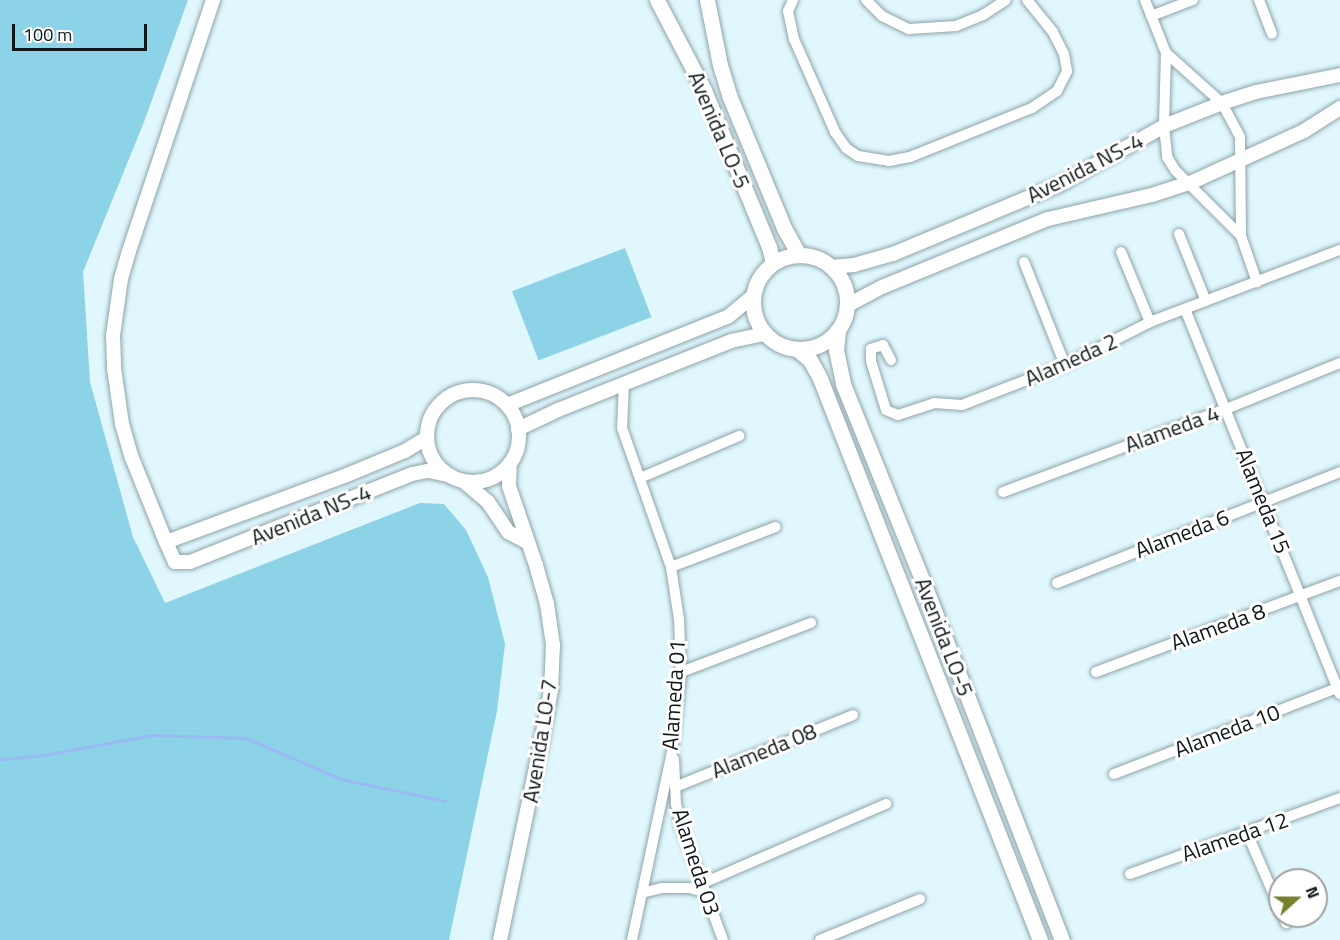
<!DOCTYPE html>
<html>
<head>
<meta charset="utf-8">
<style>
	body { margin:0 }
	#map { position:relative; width:1340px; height:940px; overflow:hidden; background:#e0f7fe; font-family:"Titillium Web",sans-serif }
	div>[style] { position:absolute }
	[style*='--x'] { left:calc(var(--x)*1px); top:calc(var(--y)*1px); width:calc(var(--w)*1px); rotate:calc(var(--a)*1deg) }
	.green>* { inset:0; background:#8dd3e8; transform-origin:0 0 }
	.stream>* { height:3px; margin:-1.5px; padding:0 1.5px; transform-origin:1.5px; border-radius:1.5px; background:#99baf2 }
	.roads { filter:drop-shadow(0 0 2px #8ea3a9) drop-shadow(0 0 2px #8ea3a9) }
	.minor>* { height:10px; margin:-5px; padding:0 5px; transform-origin:5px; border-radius:5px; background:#fff }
	.tertiary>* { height:14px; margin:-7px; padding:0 7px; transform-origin:7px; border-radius:7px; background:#fff }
	.tertiary>.ring { margin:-7px; padding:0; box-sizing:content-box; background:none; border:14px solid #fff; border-radius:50% }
	.secondary>* { height:15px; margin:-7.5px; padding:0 7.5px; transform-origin:7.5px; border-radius:7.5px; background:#fff }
	.secondary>.ring { margin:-7.5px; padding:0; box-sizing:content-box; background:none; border:15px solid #fff; border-radius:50% }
	span { translate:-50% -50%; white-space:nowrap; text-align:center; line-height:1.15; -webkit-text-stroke:6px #fff; paint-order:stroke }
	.street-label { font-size:22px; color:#0f1719 }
	.north { position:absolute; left:1268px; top:868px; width:60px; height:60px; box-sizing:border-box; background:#fff; border:2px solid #9fa2a3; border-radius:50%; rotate:69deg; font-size:16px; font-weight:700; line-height:24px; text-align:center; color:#0f1719 }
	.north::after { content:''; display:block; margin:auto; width:21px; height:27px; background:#76802d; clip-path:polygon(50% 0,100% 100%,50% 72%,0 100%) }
	.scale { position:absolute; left:12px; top:24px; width:135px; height:27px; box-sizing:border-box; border:3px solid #0f1719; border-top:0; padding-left:8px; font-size:18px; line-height:21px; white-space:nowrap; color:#0f1719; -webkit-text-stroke:4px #fff; paint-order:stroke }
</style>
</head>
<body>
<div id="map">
	<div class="green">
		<i style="clip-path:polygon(0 0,188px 0,144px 122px,83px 272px,90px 382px,133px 537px,165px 603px,420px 503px,444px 504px,466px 530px,488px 577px,505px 644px,497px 711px,449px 940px,0 940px)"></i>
		<i style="left:625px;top:248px;width:74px;height:121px;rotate:69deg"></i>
	</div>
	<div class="stream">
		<i style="--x:0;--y:759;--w:37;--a:-5"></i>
		<i style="--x:37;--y:756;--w:118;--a:-10.3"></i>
		<i style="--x:153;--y:735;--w:93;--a:1.8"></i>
		<i style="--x:246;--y:738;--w:103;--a:23.3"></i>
		<i style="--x:341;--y:779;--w:106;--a:11.9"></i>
	</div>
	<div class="roads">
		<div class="minor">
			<i style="--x:793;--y:0;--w:12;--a:114"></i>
			<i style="--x:788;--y:11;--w:29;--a:78"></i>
			<i style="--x:794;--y:39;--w:102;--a:66.2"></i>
			<i style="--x:835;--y:132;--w:19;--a:55"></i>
			<i style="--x:846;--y:148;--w:14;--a:34"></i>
			<i style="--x:858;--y:156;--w:31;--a:9"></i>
			<i style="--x:889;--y:161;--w:21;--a:-11"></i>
			<i style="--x:910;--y:157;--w:131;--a:-21.9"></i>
			<i style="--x:1032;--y:108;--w:30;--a:-34"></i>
			<i style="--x:1057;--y:91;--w:22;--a:-63"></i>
			<i style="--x:1067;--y:71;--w:17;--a:-100"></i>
			<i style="--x:1064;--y:54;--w:25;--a:-117"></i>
			<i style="--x:1053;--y:32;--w:41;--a:-129.1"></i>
			<i style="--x:866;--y:0;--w:23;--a:45"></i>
			<i style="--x:882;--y:16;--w:30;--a:26"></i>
			<i style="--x:909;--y:29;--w:47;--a:-3.7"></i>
			<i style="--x:956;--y:26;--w:29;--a:-22"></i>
			<i style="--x:983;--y:15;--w:27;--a:-33"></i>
			<i style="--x:1145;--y:0;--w:57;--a:68.4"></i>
			<i style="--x:1166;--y:53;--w:73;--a:91.6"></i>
			<i style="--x:1164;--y:126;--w:31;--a:84"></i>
			<i style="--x:1167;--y:157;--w:15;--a:58"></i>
			<i style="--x:1175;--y:170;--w:93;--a:45"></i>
			<i style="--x:1259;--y:0;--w:36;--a:69"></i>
			<i style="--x:1151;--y:16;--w:45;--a:-20.9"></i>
			<i style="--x:1166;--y:53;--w:75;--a:41.8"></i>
			<i style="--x:1222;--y:103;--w:38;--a:62"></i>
			<i style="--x:1240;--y:137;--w:99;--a:89.4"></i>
			<i style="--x:1241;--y:236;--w:49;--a:70.8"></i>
			<i style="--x:1179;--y:234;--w:72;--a:68.1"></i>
			<i style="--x:1121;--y:252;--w:76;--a:67.5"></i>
			<i style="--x:1024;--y:262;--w:111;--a:68.3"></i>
			<i style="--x:1185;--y:309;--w:415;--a:68.1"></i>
			<i style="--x:891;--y:360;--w:17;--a:-118"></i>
			<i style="--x:883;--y:345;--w:13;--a:162"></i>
			<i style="--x:871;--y:349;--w:12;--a:90"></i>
			<i style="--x:871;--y:361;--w:51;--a:73"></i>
			<i style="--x:886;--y:410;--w:13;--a:23"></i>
			<i style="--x:898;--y:415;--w:38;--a:-18"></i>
			<i style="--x:934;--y:403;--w:28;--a:4"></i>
			<i style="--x:962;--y:405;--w:110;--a:-21.2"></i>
			<i style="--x:1065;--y:365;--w:95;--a:-26.8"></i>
			<i style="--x:1150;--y:322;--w:203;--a:-20.8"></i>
			<i style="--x:624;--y:383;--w:45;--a:92.5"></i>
			<i style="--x:622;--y:428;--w:147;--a:70.6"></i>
			<i style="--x:671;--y:567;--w:53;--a:81.3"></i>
			<i style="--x:679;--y:619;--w:53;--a:87.8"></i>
			<i style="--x:681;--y:672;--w:75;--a:96.1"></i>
			<i style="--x:673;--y:747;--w:197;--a:102"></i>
			<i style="--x:640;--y:478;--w:108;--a:-23"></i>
			<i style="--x:1003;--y:492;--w:238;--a:-20.4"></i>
			<i style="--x:1226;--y:409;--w:123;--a:-22"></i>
			<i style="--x:671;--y:567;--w:112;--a:-20.9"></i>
			<i style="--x:1057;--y:583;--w:304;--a:-21.4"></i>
			<i style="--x:681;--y:672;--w:139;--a:-20.7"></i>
			<i style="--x:1096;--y:672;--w:260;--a:-20.5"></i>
			<i style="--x:674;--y:759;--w:45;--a:87.5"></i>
			<i style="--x:676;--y:804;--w:23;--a:77"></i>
			<i style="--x:681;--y:826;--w:121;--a:69.8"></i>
			<i style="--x:1114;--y:774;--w:242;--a:-21.1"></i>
			<i style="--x:675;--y:787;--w:192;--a:-22"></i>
			<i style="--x:1247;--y:833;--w:83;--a:66.5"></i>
			<i style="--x:1130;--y:874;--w:223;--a:-19.9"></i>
			<i style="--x:701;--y:884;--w:202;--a:-23.4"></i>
			<i style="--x:642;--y:893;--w:21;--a:-14"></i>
			<i style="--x:662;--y:888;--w:27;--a:0"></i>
			<i style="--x:689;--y:888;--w:16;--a:14"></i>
			<i style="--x:1283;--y:916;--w:8;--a:67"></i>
			<i style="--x:820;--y:940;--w:108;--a:-22.3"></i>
		</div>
		<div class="tertiary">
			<i style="--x:213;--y:0;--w:265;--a:108.5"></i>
			<i style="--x:129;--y:251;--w:29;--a:106"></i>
			<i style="--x:121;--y:279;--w:57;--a:98.1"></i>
			<i style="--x:113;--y:335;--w:33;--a:88"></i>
			<i style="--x:114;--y:368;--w:57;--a:81.9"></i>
			<i style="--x:122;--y:424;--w:35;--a:74"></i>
			<i style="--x:132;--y:458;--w:91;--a:68"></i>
			<i style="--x:166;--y:542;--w:22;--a:66"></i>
			<i style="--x:175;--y:562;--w:15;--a:0"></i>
			<i style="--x:190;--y:562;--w:239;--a:-21.6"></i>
			<i style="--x:412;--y:474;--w:16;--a:-11"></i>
			<i style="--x:428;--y:471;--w:20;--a:11"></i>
			<i style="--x:832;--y:267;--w:22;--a:-5"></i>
			<i style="--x:854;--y:265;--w:41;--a:-15.8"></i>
			<i style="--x:893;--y:254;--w:180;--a:-22.6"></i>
			<i style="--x:1059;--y:185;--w:120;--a:-29.3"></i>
			<i style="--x:1164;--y:126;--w:62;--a:-21.6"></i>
			<i style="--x:1222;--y:103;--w:36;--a:-18"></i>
			<i style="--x:1256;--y:92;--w:86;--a:-11.4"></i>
			<i style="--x:848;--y:305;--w:38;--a:-28"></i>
			<i style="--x:882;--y:287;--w:179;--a:-22.3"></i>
			<i style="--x:1048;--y:219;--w:107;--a:-13"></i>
			<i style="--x:1152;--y:195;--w:40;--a:-18"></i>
			<i style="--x:1190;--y:183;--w:125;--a:-24.5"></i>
			<i style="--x:1304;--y:131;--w:43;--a:-32.6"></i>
			<i class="ring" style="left:427px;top:390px;width:78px;height:78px"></i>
			<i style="--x:507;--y:405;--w:239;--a:-21.8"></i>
			<i style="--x:729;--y:316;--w:31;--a:-40"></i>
			<i style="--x:518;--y:429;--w:44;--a:-25.4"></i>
			<i style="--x:558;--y:410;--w:186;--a:-21.7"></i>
			<i style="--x:731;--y:341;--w:35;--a:-12"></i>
			<i style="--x:463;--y:481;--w:33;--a:40"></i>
			<i style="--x:488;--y:502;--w:36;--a:56"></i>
			<i style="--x:508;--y:532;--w:21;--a:28"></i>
			<i style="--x:166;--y:542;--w:193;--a:-20.3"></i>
			<i style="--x:347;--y:475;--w:63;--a:-22.5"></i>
			<i style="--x:405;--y:451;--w:26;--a:-31"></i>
			<i style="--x:500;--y:940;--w:201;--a:-78.2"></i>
			<i style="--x:541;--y:743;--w:54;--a:-79.3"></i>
			<i style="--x:551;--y:690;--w:45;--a:-87.5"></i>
			<i style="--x:553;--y:645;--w:41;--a:-98.3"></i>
			<i style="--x:547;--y:604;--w:41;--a:-105.8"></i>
			<i style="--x:536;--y:565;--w:83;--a:-108.9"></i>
			<i style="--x:509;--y:486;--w:23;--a:-88"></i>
		</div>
		<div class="secondary">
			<i style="--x:657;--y:0;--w:102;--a:62.4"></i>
			<i style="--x:704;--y:90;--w:170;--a:67.5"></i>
			<i style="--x:769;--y:247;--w:16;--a:76"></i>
			<i style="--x:707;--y:0;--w:66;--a:78.7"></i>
			<i style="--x:720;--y:65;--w:31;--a:73"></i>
			<i style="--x:729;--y:95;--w:144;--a:67.5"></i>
			<i style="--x:784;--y:228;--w:31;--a:61"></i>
			<i class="ring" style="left:753px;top:255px;width:79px;height:79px"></i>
			<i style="--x:838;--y:331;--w:19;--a:96"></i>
			<i style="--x:836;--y:350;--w:35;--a:78"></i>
			<i style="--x:843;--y:384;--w:219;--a:68"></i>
			<i style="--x:925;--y:587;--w:379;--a:68.8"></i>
			<i style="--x:798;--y:350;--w:16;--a:40"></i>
			<i style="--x:810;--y:360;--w:18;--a:61"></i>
			<i style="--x:819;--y:376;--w:606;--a:68.6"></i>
		</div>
	</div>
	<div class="street-label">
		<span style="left:719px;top:130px;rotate:67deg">Avenida LO-5</span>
		<span style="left:1085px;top:168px;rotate:-27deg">Avenida NS-4</span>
		<span style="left:1071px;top:360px;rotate:-24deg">Alameda 2</span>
		<span style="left:1172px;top:429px;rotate:-20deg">Alameda 4</span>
		<span style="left:1263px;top:501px;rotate:68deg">Alameda 15</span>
		<span style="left:311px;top:515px;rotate:-22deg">Avenida NS-4</span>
		<span style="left:1182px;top:534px;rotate:-21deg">Alameda 6</span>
		<span style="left:1218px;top:627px;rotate:-20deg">Alameda 8</span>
		<span style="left:944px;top:637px;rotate:69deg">Avenida LO-5</span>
		<span style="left:674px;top:695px;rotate:-86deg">Alameda 01</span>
		<span style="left:1227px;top:731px;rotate:-21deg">Alameda 10</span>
		<span style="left:540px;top:741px;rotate:-81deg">Avenida LO-7</span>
		<span style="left:764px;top:751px;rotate:-22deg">Alameda 08</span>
		<span style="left:1235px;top:837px;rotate:-19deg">Alameda 12</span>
		<span style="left:696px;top:862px;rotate:72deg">Alameda 03</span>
	</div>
	<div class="north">N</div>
	<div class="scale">100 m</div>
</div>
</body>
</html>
